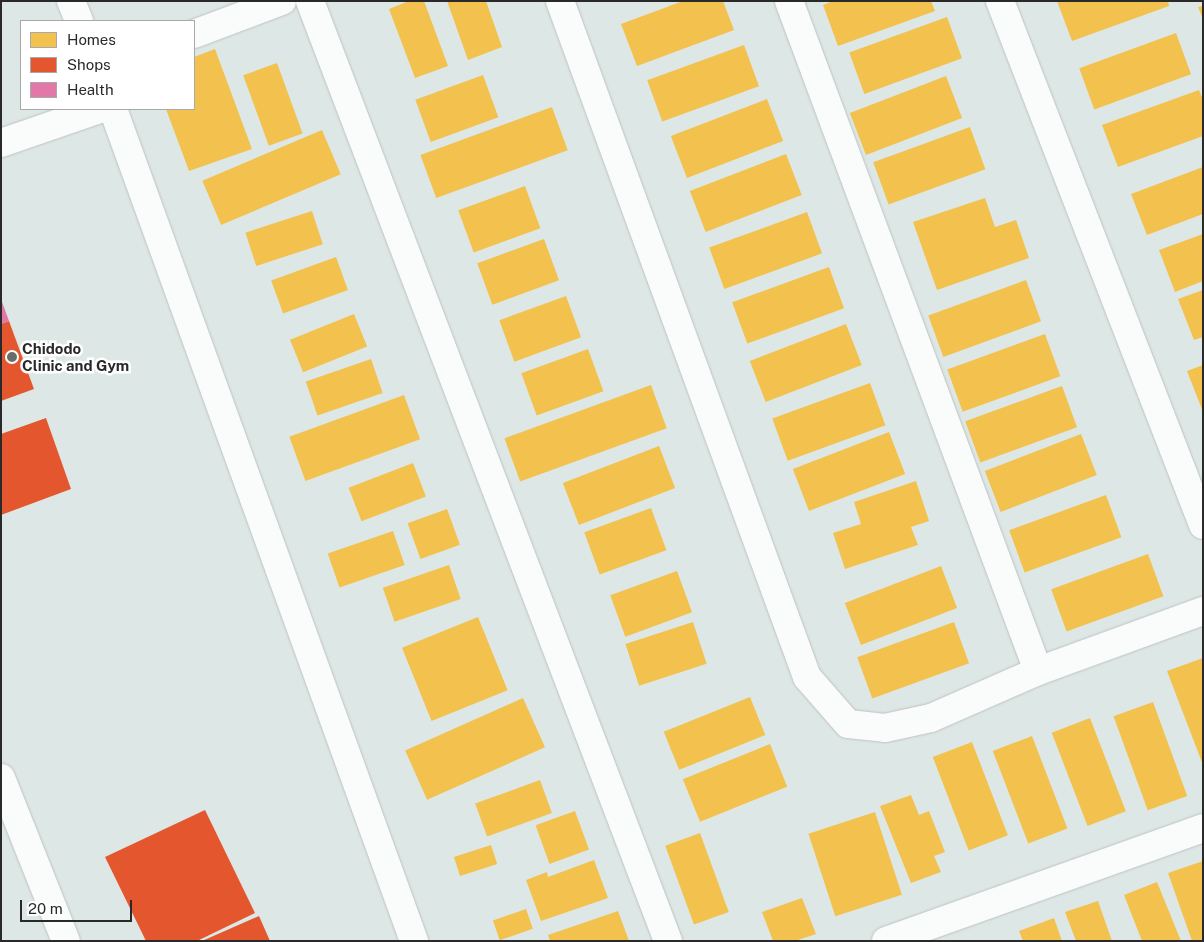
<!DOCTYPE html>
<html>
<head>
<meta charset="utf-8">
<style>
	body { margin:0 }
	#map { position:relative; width:1204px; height:942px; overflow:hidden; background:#dde8e6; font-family:"Public Sans",sans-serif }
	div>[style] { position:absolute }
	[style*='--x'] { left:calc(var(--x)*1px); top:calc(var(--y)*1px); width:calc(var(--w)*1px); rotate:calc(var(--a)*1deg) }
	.homes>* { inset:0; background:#f2c14e; transform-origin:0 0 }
	.shops>* { inset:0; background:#e4572e }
	.health>* { inset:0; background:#e377a8 }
	.roads { filter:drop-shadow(0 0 1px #bfc2c0) drop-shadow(0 0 1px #bfc2c0) }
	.street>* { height:28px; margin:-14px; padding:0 14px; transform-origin:14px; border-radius:14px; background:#fafcfb }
	.dots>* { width:14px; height:14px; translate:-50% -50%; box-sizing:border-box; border:2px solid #fff; border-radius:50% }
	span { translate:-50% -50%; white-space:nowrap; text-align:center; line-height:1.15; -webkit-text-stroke:5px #fff; paint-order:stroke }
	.poi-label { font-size:15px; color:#292929; font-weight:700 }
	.left { translate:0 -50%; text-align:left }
	.frame { position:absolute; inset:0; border:2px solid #292929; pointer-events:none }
	.legend { position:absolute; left:20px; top:20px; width:175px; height:90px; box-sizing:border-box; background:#fff; border:1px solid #a9a9a9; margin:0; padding:6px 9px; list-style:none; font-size:15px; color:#292929 }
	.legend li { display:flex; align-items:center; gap:10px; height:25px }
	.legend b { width:25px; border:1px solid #a9a9a9 }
	.scale { position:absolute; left:20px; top:900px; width:112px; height:22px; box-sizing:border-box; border:2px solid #292929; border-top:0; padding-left:6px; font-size:15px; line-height:18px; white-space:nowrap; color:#292929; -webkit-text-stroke:4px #fff; paint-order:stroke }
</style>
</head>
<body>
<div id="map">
	<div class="homes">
		<i style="clip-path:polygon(409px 1px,424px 1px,448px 66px,415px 78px,389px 9px)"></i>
		<i style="clip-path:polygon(447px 1px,486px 1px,502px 47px,468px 60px)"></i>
		<i style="clip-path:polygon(683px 1px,723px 1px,734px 30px,637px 66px,621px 24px)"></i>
		<i style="clip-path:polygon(833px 1px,931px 1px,935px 11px,838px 46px,823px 5px)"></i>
		<i style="clip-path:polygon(1057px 1px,1168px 1px,1169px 6px,1072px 41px)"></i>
		<i style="clip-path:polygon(1203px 6px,1203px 19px,1198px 7px)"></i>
		<i style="left:947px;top:17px;width:44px;height:104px;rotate:70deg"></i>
		<i style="left:1176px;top:33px;width:44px;height:103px;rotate:70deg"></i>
		<i style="left:744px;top:45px;width:44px;height:103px;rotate:70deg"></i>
		<i style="clip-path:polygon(215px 49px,252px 149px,189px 171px,166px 109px,194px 109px,194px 57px)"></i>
		<i style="left:277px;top:63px;width:75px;height:36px;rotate:70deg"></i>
		<i style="left:483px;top:75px;width:45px;height:72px;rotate:70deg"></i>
		<i style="left:946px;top:76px;width:45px;height:103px;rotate:69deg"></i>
		<i style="clip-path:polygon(1199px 90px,1203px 100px,1203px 136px,1118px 167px,1102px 125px)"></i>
		<i style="left:767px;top:99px;width:45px;height:103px;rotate:69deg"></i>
		<i style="left:552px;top:107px;width:46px;height:140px;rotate:70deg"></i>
		<i style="left:970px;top:127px;width:45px;height:103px;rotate:70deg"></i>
		<i style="left:322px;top:130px;width:48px;height:130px;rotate:67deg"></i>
		<i style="left:786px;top:154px;width:44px;height:103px;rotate:69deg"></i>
		<i style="clip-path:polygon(1203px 167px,1203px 214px,1147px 235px,1131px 194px)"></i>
		<i style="left:525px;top:186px;width:45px;height:71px;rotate:70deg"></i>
		<i style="clip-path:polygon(985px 198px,995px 227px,1016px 220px,1029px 258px,937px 290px,913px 222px)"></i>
		<i style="left:312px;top:211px;width:35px;height:70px;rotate:72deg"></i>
		<i style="left:807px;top:212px;width:44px;height:104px;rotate:70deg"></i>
		<i style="clip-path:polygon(1203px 234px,1203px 281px,1175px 292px,1159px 250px)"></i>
		<i style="left:544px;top:239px;width:44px;height:71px;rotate:70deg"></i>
		<i style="left:336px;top:257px;width:35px;height:69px;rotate:70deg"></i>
		<i style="left:829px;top:267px;width:44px;height:103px;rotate:70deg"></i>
		<i style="left:1026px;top:280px;width:44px;height:104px;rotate:70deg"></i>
		<i style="clip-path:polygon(1203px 290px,1203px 337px,1194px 340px,1178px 299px)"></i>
		<i style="left:566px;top:296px;width:44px;height:71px;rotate:70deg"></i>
		<i style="left:354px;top:314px;width:35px;height:69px;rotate:68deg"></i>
		<i style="left:846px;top:324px;width:44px;height:103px;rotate:69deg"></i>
		<i style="left:1045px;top:334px;width:45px;height:104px;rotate:70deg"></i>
		<i style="left:588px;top:349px;width:45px;height:71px;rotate:70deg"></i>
		<i style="left:371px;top:359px;width:36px;height:69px;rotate:71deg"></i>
		<i style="clip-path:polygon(1203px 365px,1203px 412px,1187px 371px)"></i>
		<i style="left:870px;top:383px;width:45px;height:104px;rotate:70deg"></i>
		<i style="left:651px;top:385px;width:46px;height:156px;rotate:70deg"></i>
		<i style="left:1062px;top:386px;width:44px;height:103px;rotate:70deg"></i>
		<i style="left:404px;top:395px;width:47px;height:122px;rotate:70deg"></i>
		<i style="left:889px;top:432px;width:45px;height:103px;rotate:69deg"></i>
		<i style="left:1081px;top:434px;width:44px;height:103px;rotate:69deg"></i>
		<i style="left:659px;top:446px;width:45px;height:103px;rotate:69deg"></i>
		<i style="left:413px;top:463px;width:36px;height:69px;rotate:69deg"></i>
		<i style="clip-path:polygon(916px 481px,929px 521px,911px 527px,918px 545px,845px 569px,833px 533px,861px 524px,854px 502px)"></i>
		<i style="left:1106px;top:495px;width:45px;height:103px;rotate:70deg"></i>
		<i style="left:651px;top:508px;width:45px;height:71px;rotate:70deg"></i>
		<i style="left:447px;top:509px;width:38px;height:42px;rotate:70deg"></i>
		<i style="left:393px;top:531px;width:36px;height:69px;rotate:71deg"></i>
		<i style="left:1148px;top:554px;width:45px;height:103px;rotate:70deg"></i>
		<i style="left:449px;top:565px;width:36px;height:70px;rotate:71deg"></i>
		<i style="left:941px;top:566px;width:45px;height:103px;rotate:69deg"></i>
		<i style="left:677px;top:571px;width:44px;height:71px;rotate:70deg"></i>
		<i style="left:478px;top:617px;width:79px;height:82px;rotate:68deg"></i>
		<i style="left:693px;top:622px;width:44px;height:71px;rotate:72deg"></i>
		<i style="left:954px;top:622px;width:44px;height:103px;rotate:70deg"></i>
		<i style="clip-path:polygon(1203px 658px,1203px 765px,1167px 671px)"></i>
		<i style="left:750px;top:697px;width:41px;height:93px;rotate:68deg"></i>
		<i style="left:523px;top:698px;width:54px;height:129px;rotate:66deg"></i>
		<i style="left:1153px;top:702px;width:100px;height:42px;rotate:70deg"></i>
		<i style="left:1090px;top:718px;width:100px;height:41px;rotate:69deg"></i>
		<i style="left:1032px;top:736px;width:99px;height:42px;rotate:69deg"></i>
		<i style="left:972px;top:742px;width:100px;height:42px;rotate:69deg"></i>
		<i style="left:770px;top:744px;width:46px;height:94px;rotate:68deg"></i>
		<i style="left:540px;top:780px;width:35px;height:69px;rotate:70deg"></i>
		<i style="clip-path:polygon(911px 795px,919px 815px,929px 811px,945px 852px,934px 856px,941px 872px,911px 883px,880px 806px)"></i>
		<i style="left:575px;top:811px;width:41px;height:42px;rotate:70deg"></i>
		<i style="left:875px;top:812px;width:87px;height:70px;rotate:72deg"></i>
		<i style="left:700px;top:833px;width:84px;height:37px;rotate:70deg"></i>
		<i style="left:491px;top:845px;width:20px;height:39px;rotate:72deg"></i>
		<i style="clip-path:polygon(594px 860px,608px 898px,541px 921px,526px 880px,547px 872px,548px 877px)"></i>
		<i style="clip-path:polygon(1203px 861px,1203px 941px,1192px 941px,1168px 873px)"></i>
		<i style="clip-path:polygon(1157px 882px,1181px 941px,1142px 941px,1124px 895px)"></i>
		<i style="clip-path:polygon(802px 898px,816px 934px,795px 941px,773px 941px,762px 912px)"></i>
		<i style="clip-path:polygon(1098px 901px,1112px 941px,1076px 941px,1065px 912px)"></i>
		<i style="left:526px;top:909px;width:21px;height:35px;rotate:71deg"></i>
		<i style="clip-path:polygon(618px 911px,629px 941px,550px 941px,548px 935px)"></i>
		<i style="clip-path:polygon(1054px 918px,1062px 941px,1023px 941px,1019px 931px)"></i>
	</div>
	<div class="shops">
		<i style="clip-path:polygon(9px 321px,34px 389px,1px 401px,1px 324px)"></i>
		<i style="clip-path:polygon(46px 418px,71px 489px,1px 515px,1px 434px)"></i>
		<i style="clip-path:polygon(205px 810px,255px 913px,197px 941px,146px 941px,105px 857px)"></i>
		<i style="clip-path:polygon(259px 916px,270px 941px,202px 941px)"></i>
	</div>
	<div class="health">
		<i style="clip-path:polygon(1px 299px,9px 321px,1px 324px)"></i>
	</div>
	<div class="roads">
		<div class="street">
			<i style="--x:71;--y:1;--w:22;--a:68"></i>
			<i style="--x:310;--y:1;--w:1006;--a:69.15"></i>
			<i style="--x:560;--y:1;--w:720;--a:69.93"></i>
			<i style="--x:807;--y:677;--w:62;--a:48.9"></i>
			<i style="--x:848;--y:724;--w:37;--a:6"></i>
			<i style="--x:885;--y:728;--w:47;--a:-12.3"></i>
			<i style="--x:931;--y:718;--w:117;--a:-23.7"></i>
			<i style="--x:1038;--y:671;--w:176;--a:-20"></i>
			<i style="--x:789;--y:1;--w:715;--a:69.61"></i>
			<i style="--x:1000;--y:1;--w:562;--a:68.82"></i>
			<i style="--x:194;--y:34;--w:94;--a:-20.6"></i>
			<i style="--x:113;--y:109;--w:885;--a:70.11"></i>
			<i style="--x:1;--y:143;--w:105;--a:-19"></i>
			<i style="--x:1;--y:778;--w:175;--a:68.3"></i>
			<i style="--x:886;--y:941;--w:337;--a:-19.6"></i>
		</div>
	</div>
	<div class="dots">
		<i style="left:12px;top:357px;background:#686c6b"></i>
	</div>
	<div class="poi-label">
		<span class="left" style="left:22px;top:357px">Chidodo<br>Clinic and Gym</span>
	</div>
	<div class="frame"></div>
	<ul class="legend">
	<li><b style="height:14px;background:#f2c14e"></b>Homes</li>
	<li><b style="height:14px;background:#e4572e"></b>Shops</li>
	<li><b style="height:14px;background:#e377a8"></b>Health</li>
	</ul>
	<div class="scale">20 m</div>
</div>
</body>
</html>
